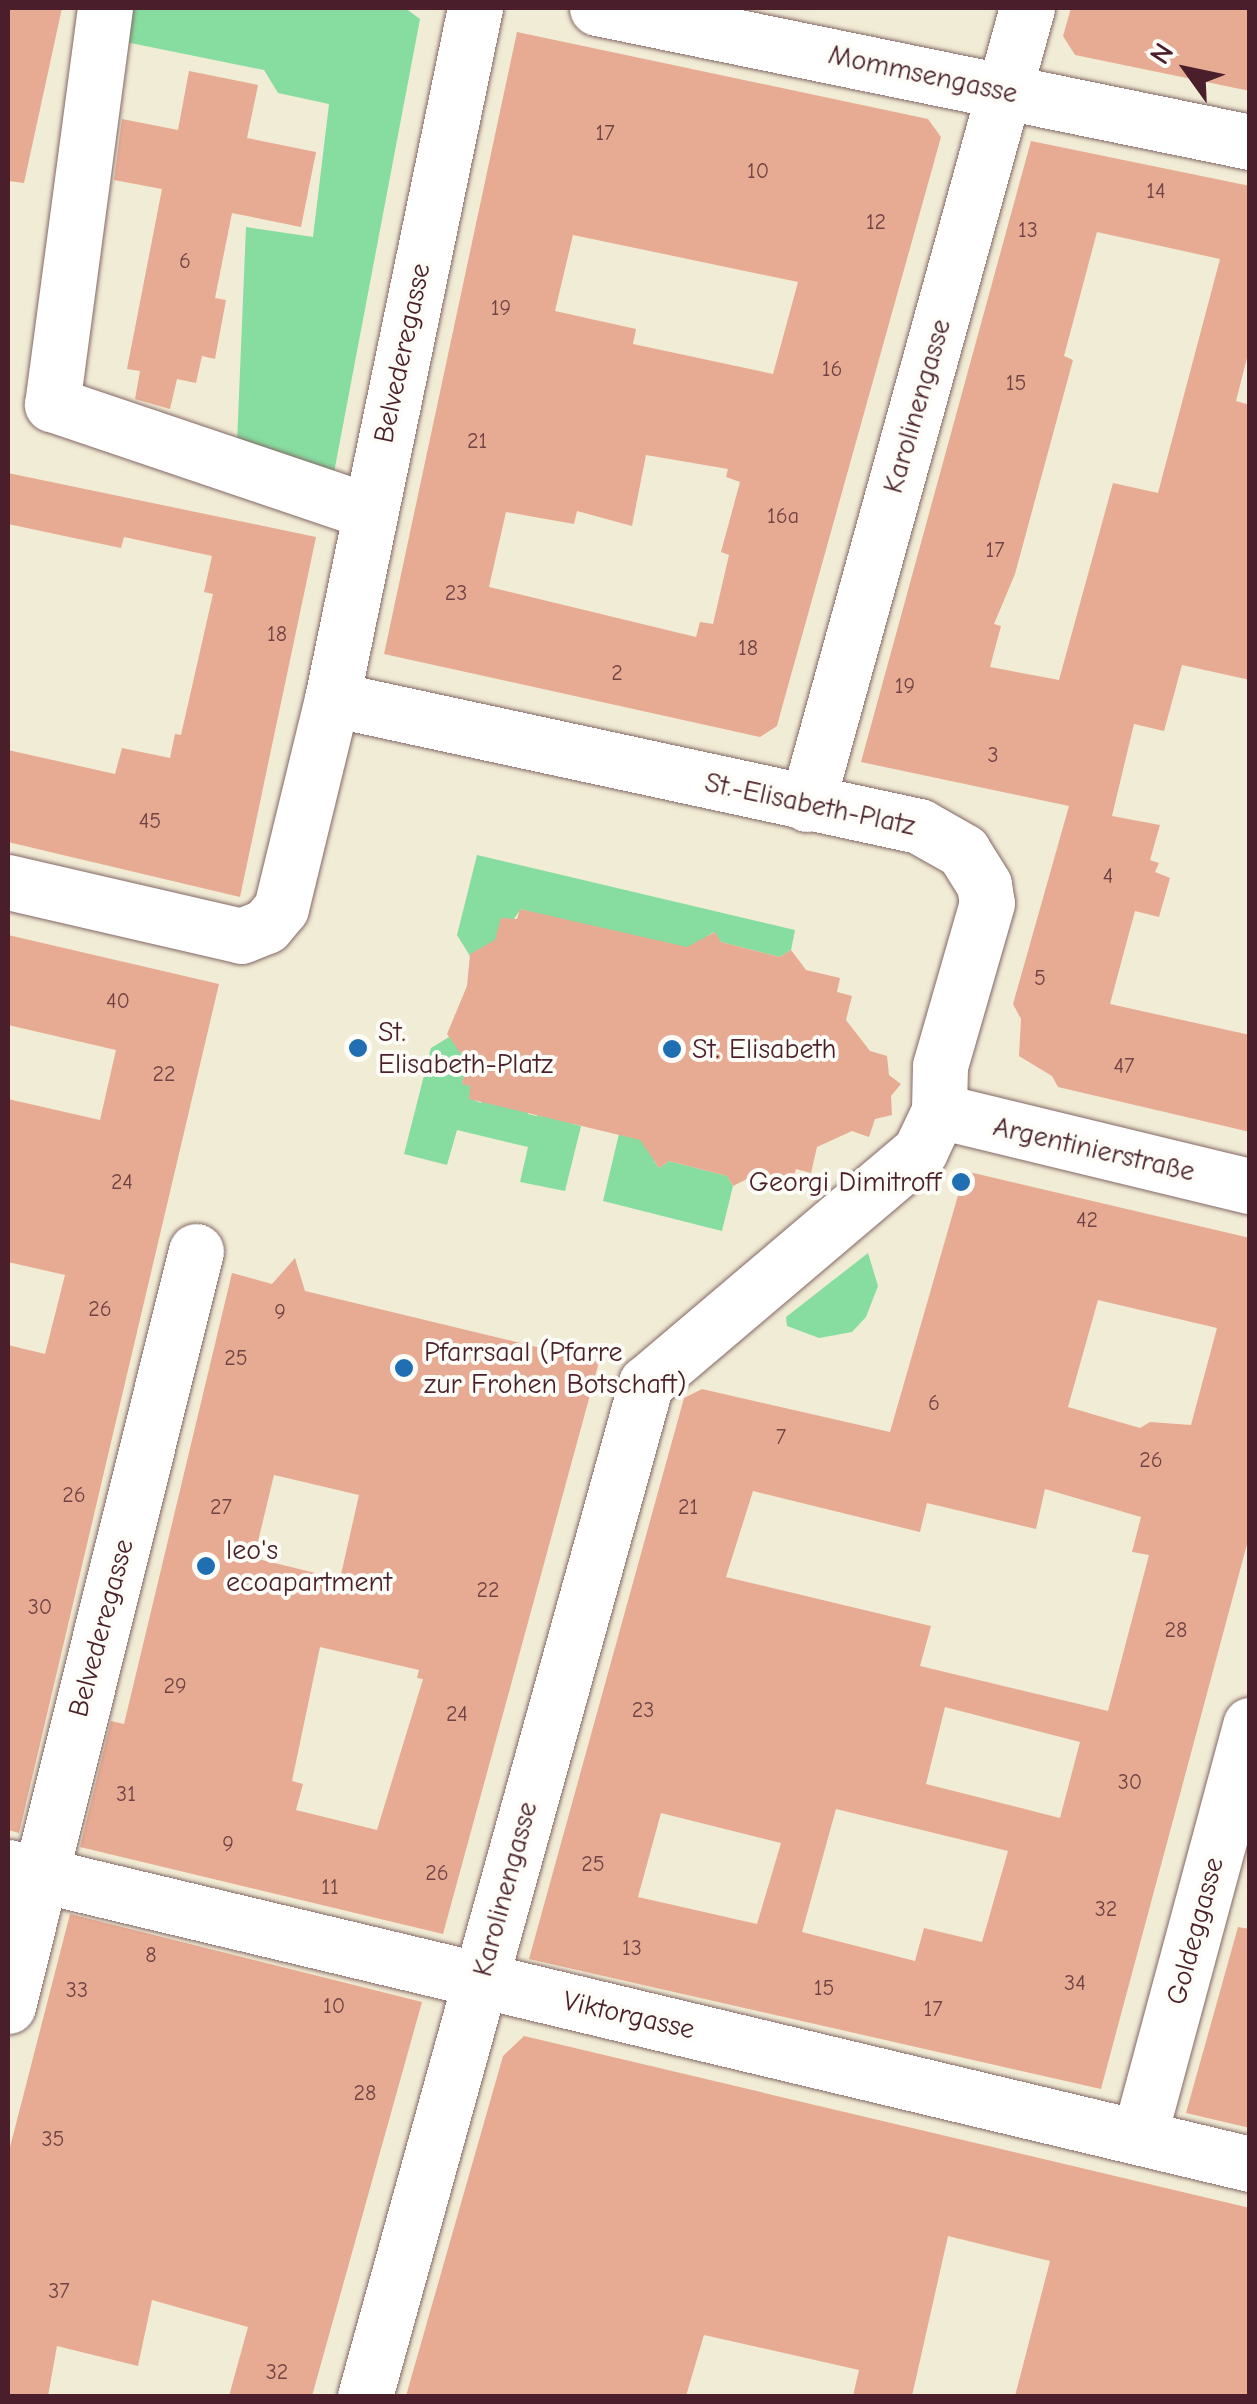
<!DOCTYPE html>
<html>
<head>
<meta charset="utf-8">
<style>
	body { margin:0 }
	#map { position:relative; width:1257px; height:2404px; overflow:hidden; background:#f1ecd5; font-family:"Comic Neue",sans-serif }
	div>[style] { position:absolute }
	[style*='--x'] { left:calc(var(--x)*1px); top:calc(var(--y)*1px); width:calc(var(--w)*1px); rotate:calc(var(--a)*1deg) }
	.green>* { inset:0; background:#87dda0 }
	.building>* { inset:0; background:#e7ab93 }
	.roads { filter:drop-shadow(0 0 2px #846766) drop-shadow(0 0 2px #846766) }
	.minor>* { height:55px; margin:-27.5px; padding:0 27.5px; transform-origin:27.5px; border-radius:27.5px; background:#fff }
	.dots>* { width:28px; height:28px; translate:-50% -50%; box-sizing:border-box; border:5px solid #fdfcf7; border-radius:50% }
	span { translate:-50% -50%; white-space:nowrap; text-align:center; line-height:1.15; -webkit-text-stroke:8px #fdfcf7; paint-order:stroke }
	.number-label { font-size:22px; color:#714245 }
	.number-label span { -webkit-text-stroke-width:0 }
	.street-label { font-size:28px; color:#4a1f2b }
	.poi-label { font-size:28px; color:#4a1f2b }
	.left { translate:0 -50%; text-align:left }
	.right { translate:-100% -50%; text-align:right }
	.frame { position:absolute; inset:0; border:10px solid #4a1f2b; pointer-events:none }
	.north { position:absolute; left:1137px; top:20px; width:100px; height:100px; -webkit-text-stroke:8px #fdfcf7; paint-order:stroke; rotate:303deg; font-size:28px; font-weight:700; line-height:40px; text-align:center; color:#4a1f2b }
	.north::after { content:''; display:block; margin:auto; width:35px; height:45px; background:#4a1f2b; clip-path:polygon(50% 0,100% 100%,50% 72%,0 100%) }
</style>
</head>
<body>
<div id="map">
	<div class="green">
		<i style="clip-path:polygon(105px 8px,405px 8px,420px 19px,329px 499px,236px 467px,246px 227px,313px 237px,329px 104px,278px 93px,264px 70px,101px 37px)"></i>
		<i style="clip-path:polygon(477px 855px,795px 930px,791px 950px,780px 957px,721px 942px,714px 932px,706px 937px,710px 965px,521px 909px,478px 969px,457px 935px)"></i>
		<i style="clip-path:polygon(464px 1028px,478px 1031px,462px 1083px,470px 1086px,474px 1100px,481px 1103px,485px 1094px,530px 1103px,528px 1114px,537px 1116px,539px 1106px,575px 1115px,573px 1124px,581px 1126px,565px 1191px,520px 1182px,528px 1147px,457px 1130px,447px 1165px,404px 1154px,431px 1048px)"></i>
		<i style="clip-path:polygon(629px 1128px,663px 1153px,654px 1161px,659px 1168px,669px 1161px,727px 1176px,733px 1186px,722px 1231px,603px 1201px,619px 1134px)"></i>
		<i style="clip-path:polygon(868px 1253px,878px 1286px,866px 1317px,852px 1332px,819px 1338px,787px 1326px,786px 1317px)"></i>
	</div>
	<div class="building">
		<i style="clip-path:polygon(8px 8px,62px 8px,24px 183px,8px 181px)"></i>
		<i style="clip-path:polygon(1071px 8px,1250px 8px,1250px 91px,1075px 55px,1063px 36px)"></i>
		<i style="clip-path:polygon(evenodd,517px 32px,928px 119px,941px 137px,781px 711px,777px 726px,760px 737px,384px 654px,517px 32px,573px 235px,798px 282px,773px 374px,633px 344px,636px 329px,555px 311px,573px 235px,517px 32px,646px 455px,728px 469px,726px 477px,740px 482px,721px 552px,729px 555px,713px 624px,700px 622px,696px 637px,489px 587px,506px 512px,574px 524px,577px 511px,632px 526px,646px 455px)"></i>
		<i style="clip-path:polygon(189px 71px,258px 85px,247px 138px,316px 152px,301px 227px,232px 213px,215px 298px,226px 300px,215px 359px,202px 356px,196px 383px,177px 379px,170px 409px,135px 399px,140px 371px,127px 369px,162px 189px,114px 180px,122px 119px,178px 130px)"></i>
		<i style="clip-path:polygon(evenodd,1031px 141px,1250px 186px,1250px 346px,1236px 401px,1250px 405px,1250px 680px,1182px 665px,1164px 731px,1134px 724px,1112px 816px,1160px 825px,1150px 860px,1159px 863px,1155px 872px,1170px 878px,1159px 917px,1135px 911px,1110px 1004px,1250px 1035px,1250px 1132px,1058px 1087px,1052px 1076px,1019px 1056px,1021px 1019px,1013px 1004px,1069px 806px,861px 762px,1031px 141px,1097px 232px,1220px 259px,1158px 493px,1113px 483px,1059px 680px,990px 667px,1001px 626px,994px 624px,1015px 574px,1073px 360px,1064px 356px,1097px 232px)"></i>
		<i style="clip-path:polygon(8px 473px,316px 537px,240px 897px,8px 842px,8px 750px,115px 774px,122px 748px,170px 758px,175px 734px,181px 735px,213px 594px,204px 592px,212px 556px,124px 537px,121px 548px,8px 524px)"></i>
		<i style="clip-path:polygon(520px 909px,687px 947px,715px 932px,721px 942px,780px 957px,791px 950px,806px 970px,840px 978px,837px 992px,852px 996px,846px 1020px,870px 1051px,887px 1056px,889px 1075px,901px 1084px,891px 1096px,892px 1115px,875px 1119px,869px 1137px,852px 1131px,817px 1147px,811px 1173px,796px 1169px,791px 1184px,755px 1175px,733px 1186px,727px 1176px,669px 1161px,659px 1168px,640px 1140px,469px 1099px,470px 1086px,462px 1084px,467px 1062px,447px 1034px,467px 986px,470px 954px,495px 940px,501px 918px,517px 919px)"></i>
		<i style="clip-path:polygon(8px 935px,219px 984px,19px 1833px,8px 1830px,8px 1345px,45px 1354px,65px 1275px,8px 1262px,8px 1099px,100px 1120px,116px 1050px,8px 1025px)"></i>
		<i style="clip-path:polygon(evenodd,965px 1171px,1250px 1238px,1250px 1533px,1101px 2089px,529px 1959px,684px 1398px,702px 1389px,890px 1432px,965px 1171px,1098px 1300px,1217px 1328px,1191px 1425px,1150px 1422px,1140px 1428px,1068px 1407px,1098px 1300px,965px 1171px,1045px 1489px,1141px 1517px,1132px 1552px,1149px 1555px,1108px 1711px,920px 1666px,931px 1626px,726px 1577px,753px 1491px,920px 1532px,927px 1503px,1036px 1529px,1045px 1489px,965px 1171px,945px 1707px,1080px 1742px,1060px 1818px,926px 1784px,945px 1707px,965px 1171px,836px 1809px,1008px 1851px,982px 1942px,924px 1928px,915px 1961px,802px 1932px,836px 1809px,965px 1171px,661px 1813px,781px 1843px,757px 1924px,638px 1897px,661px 1813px)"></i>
		<i style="clip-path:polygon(evenodd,295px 1258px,305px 1291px,599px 1362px,443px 1934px,80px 1847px,111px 1721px,124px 1724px,232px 1273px,272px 1284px,295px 1258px,274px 1475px,359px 1495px,340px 1579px,254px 1558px,274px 1475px,295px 1258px,320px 1647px,419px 1670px,417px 1678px,423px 1679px,377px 1830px,296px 1810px,303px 1784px,292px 1781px,320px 1647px)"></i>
		<i style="clip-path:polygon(70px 1914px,422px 2002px,312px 2396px,229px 2396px,248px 2327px,152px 2300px,138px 2366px,57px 2346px,48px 2396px,8px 2396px,8px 2155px)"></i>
		<i style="clip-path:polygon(1238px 1927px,1250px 1929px,1250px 2128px,1186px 2113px)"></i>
		<i style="clip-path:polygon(524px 2036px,1250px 2208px,1250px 2396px,1015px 2396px,1050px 2261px,948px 2236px,912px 2396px,853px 2396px,859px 2370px,704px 2335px,686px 2396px,406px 2396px,503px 2056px)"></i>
	</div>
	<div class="roads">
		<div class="minor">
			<i style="--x:105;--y:8;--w:400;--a:97.6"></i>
			<i style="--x:52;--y:404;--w:334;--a:18.7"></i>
			<i style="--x:597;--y:8;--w:667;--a:11.6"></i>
			<i style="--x:332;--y:699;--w:601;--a:12.21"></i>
			<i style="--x:919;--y:826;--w:51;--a:29.6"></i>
			<i style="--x:963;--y:851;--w:40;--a:58"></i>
			<i style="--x:984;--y:885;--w:18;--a:81"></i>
			<i style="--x:987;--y:903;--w:170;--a:106.1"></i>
			<i style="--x:940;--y:1066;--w:45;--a:91.3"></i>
			<i style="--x:939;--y:1111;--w:44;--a:115.4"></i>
			<i style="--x:920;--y:1151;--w:359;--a:139.7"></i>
			<i style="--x:646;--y:1383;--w:1051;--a:105.5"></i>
			<i style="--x:807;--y:804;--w:826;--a:-74.55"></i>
			<i style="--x:8;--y:882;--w:239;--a:13"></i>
			<i style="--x:241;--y:936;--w:27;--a:-22"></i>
			<i style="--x:266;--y:926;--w:23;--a:-50"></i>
			<i style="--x:281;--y:908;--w:215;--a:-76.3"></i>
			<i style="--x:332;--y:699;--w:706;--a:-78.31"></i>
			<i style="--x:939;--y:1111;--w:320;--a:13.6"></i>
			<i style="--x:8;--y:1867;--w:1277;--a:13.45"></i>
			<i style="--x:8;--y:2006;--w:778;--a:-76.02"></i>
			<i style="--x:1139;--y:2137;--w:427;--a:-74.9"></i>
		</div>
	</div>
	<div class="dots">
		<i style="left:358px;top:1048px;background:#1f6fb2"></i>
		<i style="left:672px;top:1049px;background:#1f6fb2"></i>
		<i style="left:961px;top:1182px;background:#1f6fb2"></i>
		<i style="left:404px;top:1368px;background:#1f6fb2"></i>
		<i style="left:206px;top:1566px;background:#1f6fb2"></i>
	</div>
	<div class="number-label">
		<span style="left:605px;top:134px">17</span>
		<span style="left:758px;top:172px">10</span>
		<span style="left:1156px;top:192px">14</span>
		<span style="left:876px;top:223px">12</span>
		<span style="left:1028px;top:231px">13</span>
		<span style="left:185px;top:262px">6</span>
		<span style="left:501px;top:309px">19</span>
		<span style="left:832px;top:370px">16</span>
		<span style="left:1016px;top:384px">15</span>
		<span style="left:477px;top:442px">21</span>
		<span style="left:783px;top:517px">16a</span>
		<span style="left:995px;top:551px">17</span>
		<span style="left:456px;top:594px">23</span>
		<span style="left:277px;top:635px">18</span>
		<span style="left:748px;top:649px">18</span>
		<span style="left:617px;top:674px">2</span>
		<span style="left:905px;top:687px">19</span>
		<span style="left:993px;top:756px">3</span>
		<span style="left:150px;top:822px">45</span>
		<span style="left:1108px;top:877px">4</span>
		<span style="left:1040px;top:979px">5</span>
		<span style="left:118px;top:1002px">40</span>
		<span style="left:1124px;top:1067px">47</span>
		<span style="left:164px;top:1075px">22</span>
		<span style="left:122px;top:1183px">24</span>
		<span style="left:1087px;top:1221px">42</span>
		<span style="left:100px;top:1310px">26</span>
		<span style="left:280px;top:1313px">9</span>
		<span style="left:236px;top:1359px">25</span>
		<span style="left:934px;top:1404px">6</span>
		<span style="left:781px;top:1438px">7</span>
		<span style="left:1151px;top:1461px">26</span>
		<span style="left:74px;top:1496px">26</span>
		<span style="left:221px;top:1508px">27</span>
		<span style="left:688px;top:1508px">21</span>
		<span style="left:488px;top:1591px">22</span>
		<span style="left:40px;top:1608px">30</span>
		<span style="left:1176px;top:1631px">28</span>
		<span style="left:175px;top:1687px">29</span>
		<span style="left:643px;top:1711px">23</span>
		<span style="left:457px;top:1715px">24</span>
		<span style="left:1130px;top:1783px">30</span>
		<span style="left:126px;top:1795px">31</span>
		<span style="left:228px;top:1845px">9</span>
		<span style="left:593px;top:1865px">25</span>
		<span style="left:437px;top:1874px">26</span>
		<span style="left:330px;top:1888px">11</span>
		<span style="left:1106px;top:1910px">32</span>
		<span style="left:632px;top:1949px">13</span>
		<span style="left:151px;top:1956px">8</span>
		<span style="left:1075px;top:1984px">34</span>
		<span style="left:824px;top:1989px">15</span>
		<span style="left:77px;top:1991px">33</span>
		<span style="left:334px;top:2007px">10</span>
		<span style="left:933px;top:2010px">17</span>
		<span style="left:365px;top:2094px">28</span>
		<span style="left:53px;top:2140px">35</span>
		<span style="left:59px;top:2292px">37</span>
		<span style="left:277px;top:2373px">32</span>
	</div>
	<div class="street-label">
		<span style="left:923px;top:74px;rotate:12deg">Mommsengasse</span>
		<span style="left:402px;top:353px;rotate:-78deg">Belvederegasse</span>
		<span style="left:917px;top:406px;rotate:-74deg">Karolinengasse</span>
		<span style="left:810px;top:804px;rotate:12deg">St.-Elisabeth-Platz</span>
		<span style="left:1094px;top:1149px;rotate:13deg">Argentinierstraße</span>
		<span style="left:101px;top:1628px;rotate:-75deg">Belvederegasse</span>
		<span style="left:505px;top:1889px;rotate:-75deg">Karolinengasse</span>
		<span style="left:1195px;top:1931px;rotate:-75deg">Goldeggasse</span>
		<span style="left:629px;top:2015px;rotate:13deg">Viktorgasse</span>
	</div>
	<div class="poi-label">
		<span class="left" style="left:378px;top:1048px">St.<br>Elisabeth-Platz</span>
		<span class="left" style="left:692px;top:1049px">St. Elisabeth</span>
		<span class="right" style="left:941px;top:1182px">Georgi Dimitroff</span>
		<span class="left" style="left:424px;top:1368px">Pfarrsaal (Pfarre<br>zur Frohen Botschaft)</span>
		<span class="left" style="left:226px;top:1566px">leo's<br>ecoapartment</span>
	</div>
	<div class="frame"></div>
	<div class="north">N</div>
</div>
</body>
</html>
